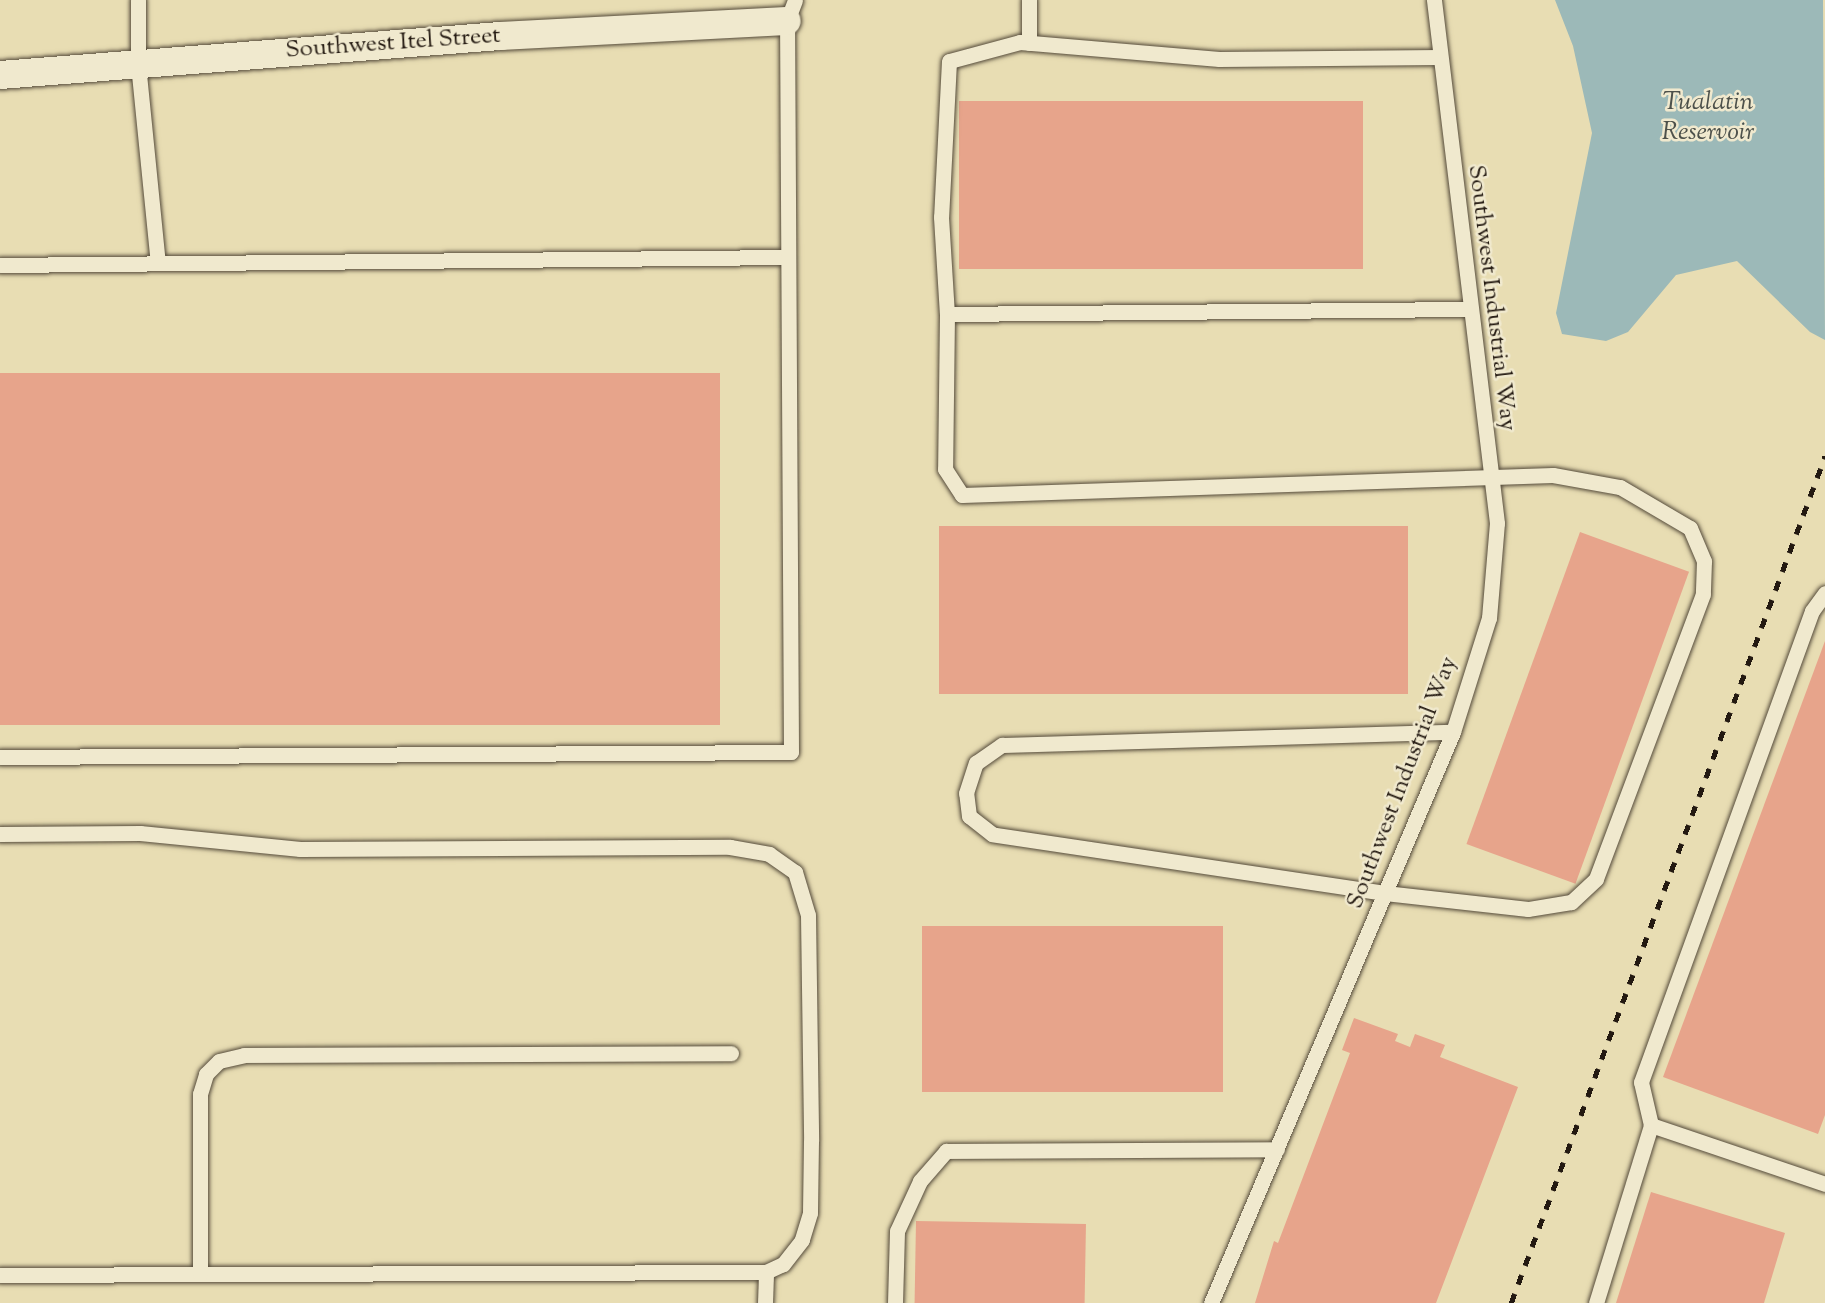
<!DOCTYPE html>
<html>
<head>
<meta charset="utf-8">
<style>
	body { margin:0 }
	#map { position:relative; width:1825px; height:1303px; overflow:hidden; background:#e8ddb3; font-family:"Sorts Mill Goudy",serif }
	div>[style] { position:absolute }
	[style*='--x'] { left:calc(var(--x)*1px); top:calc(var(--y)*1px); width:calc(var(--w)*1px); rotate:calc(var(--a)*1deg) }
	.water>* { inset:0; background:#9cb9b8 }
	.building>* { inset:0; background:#e7a48b; transform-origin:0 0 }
	.roads { filter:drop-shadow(0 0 2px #544a3a) drop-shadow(0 0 2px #544a3a) }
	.service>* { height:15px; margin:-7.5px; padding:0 7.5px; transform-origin:7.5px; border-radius:7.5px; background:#f0e9ce }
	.minor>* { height:28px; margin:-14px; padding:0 14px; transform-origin:14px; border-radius:14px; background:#f0e9ce }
	.rail>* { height:4.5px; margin-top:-2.25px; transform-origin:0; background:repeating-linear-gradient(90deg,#231911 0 10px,transparent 0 20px) }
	span { translate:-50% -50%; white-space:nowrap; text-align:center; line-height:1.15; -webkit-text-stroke:5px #f0e9ce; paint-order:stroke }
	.street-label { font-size:24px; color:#231911 }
	.water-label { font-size:26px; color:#4d514b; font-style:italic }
</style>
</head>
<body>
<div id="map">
	<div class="water">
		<i style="clip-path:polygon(1555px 0,1823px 0,1825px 340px,1810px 332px,1737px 261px,1676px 275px,1628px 332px,1606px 341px,1562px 334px,1556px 313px,1592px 133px,1573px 46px)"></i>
	</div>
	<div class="building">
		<i style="left:1363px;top:101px;width:168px;height:404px;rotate:90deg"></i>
		<i style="left:0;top:373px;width:720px;height:352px"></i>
		<i style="left:1408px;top:526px;width:168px;height:469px;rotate:90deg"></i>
		<i style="left:1580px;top:532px;width:116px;height:332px;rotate:20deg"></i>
		<i style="clip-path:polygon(1825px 641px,1825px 1115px,1818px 1134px,1663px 1077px)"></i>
		<i style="left:1223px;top:926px;width:166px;height:301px;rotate:90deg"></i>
		<i style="clip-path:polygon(1354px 1018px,1398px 1034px,1395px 1041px,1410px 1047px,1415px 1034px,1445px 1045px,1440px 1057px,1518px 1087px,1436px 1303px,1255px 1303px,1274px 1241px,1278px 1243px,1350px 1053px,1342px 1050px)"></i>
		<i style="clip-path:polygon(1651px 1192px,1785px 1233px,1764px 1303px,1616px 1303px)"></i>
		<i style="left:916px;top:1221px;width:170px;height:82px;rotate:1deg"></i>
	</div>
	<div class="roads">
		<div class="service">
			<i style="--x:138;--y:0;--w:64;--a:90"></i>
			<i style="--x:138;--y:64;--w:200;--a:84.3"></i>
			<i style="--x:1029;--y:0;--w:43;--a:90"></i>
			<i style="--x:1440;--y:57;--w:221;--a:179.5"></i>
			<i style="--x:1219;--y:59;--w:200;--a:-175.1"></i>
			<i style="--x:1020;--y:42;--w:73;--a:165"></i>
			<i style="--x:949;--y:61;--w:156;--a:92.9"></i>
			<i style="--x:941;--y:217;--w:97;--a:86.5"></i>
			<i style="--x:947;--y:314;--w:522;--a:-0.55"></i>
			<i style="--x:0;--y:265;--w:788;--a:-0.58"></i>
			<i style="--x:947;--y:314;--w:155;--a:90.7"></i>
			<i style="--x:945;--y:469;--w:31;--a:57"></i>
			<i style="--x:962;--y:495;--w:591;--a:-1.94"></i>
			<i style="--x:1553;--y:475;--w:68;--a:10.2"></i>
			<i style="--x:1620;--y:487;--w:81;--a:30.4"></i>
			<i style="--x:1690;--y:528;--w:36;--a:67"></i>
			<i style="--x:1704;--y:561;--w:33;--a:92"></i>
			<i style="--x:1703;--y:594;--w:304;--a:110.6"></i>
			<i style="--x:1596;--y:879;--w:34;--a:137"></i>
			<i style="--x:1571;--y:902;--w:44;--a:170.8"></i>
			<i style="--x:1528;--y:909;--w:144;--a:-173.6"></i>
			<i style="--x:1385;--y:893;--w:397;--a:-171.5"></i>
			<i style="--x:992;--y:834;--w:29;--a:-142"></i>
			<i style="--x:969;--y:816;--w:23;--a:-97"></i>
			<i style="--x:966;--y:793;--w:32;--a:-72"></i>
			<i style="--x:976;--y:763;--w:32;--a:-35"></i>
			<i style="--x:1002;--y:745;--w:451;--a:-1.7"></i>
			<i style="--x:0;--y:757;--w:791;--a:-0.36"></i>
			<i style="--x:791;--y:752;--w:731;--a:-90.31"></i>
			<i style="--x:787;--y:21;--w:22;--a:-69"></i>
			<i style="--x:0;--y:834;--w:140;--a:-0.4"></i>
			<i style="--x:140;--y:833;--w:161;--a:5.7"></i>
			<i style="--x:300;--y:849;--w:430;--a:-0.3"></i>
			<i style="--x:730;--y:847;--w:40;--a:10"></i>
			<i style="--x:769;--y:854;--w:32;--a:35"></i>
			<i style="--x:795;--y:872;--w:45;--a:73.2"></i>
			<i style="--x:808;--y:915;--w:226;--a:89.2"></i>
			<i style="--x:811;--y:1141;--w:72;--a:90.8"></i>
			<i style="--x:810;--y:1213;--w:28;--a:107"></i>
			<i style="--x:802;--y:1240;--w:31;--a:128"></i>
			<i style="--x:783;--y:1264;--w:19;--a:155"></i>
			<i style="--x:766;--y:1272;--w:766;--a:179.78"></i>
			<i style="--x:1651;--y:1125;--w:44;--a:-103.1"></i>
			<i style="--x:1641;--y:1082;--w:501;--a:-70.05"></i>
			<i style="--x:1812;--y:611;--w:22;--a:-54"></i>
			<i style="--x:200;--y:1274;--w:180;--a:-90"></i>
			<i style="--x:200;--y:1094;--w:21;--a:-73"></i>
			<i style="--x:206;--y:1074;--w:18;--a:-45"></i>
			<i style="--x:219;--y:1061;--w:26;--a:-13"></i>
			<i style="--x:244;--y:1055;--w:487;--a:-0.2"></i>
			<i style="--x:765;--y:1303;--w:31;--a:-88"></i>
			<i style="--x:895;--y:1303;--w:72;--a:-88.4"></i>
			<i style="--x:897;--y:1231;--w:55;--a:-65.3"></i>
			<i style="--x:920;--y:1181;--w:40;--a:-49"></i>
			<i style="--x:946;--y:1151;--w:331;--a:-0.3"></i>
			<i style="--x:1211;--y:1303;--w:620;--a:-67.03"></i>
			<i style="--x:1453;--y:732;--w:120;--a:-72.5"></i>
			<i style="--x:1489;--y:618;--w:95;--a:-85.2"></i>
			<i style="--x:1497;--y:523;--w:527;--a:-96.87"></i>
			<i style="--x:1596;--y:1303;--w:186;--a:-72.8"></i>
			<i style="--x:1651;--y:1125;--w:184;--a:18.7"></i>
		</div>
		<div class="minor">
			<i style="--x:0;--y:75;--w:502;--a:-4.46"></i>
			<i style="--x:500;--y:36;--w:287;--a:-3"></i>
		</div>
	</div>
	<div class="rail">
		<i style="--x:1511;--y:1303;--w:903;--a:-69.66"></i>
	</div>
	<div class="street-label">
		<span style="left:393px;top:44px;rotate:-4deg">Southwest Itel Street</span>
		<span style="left:1491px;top:298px;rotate:83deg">Southwest Industrial Way</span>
		<span style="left:1403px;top:783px;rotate:-69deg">Southwest Industrial Way</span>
	</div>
	<div class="water-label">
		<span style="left:1708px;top:118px">Tualatin<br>Reservoir</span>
	</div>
</div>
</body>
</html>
